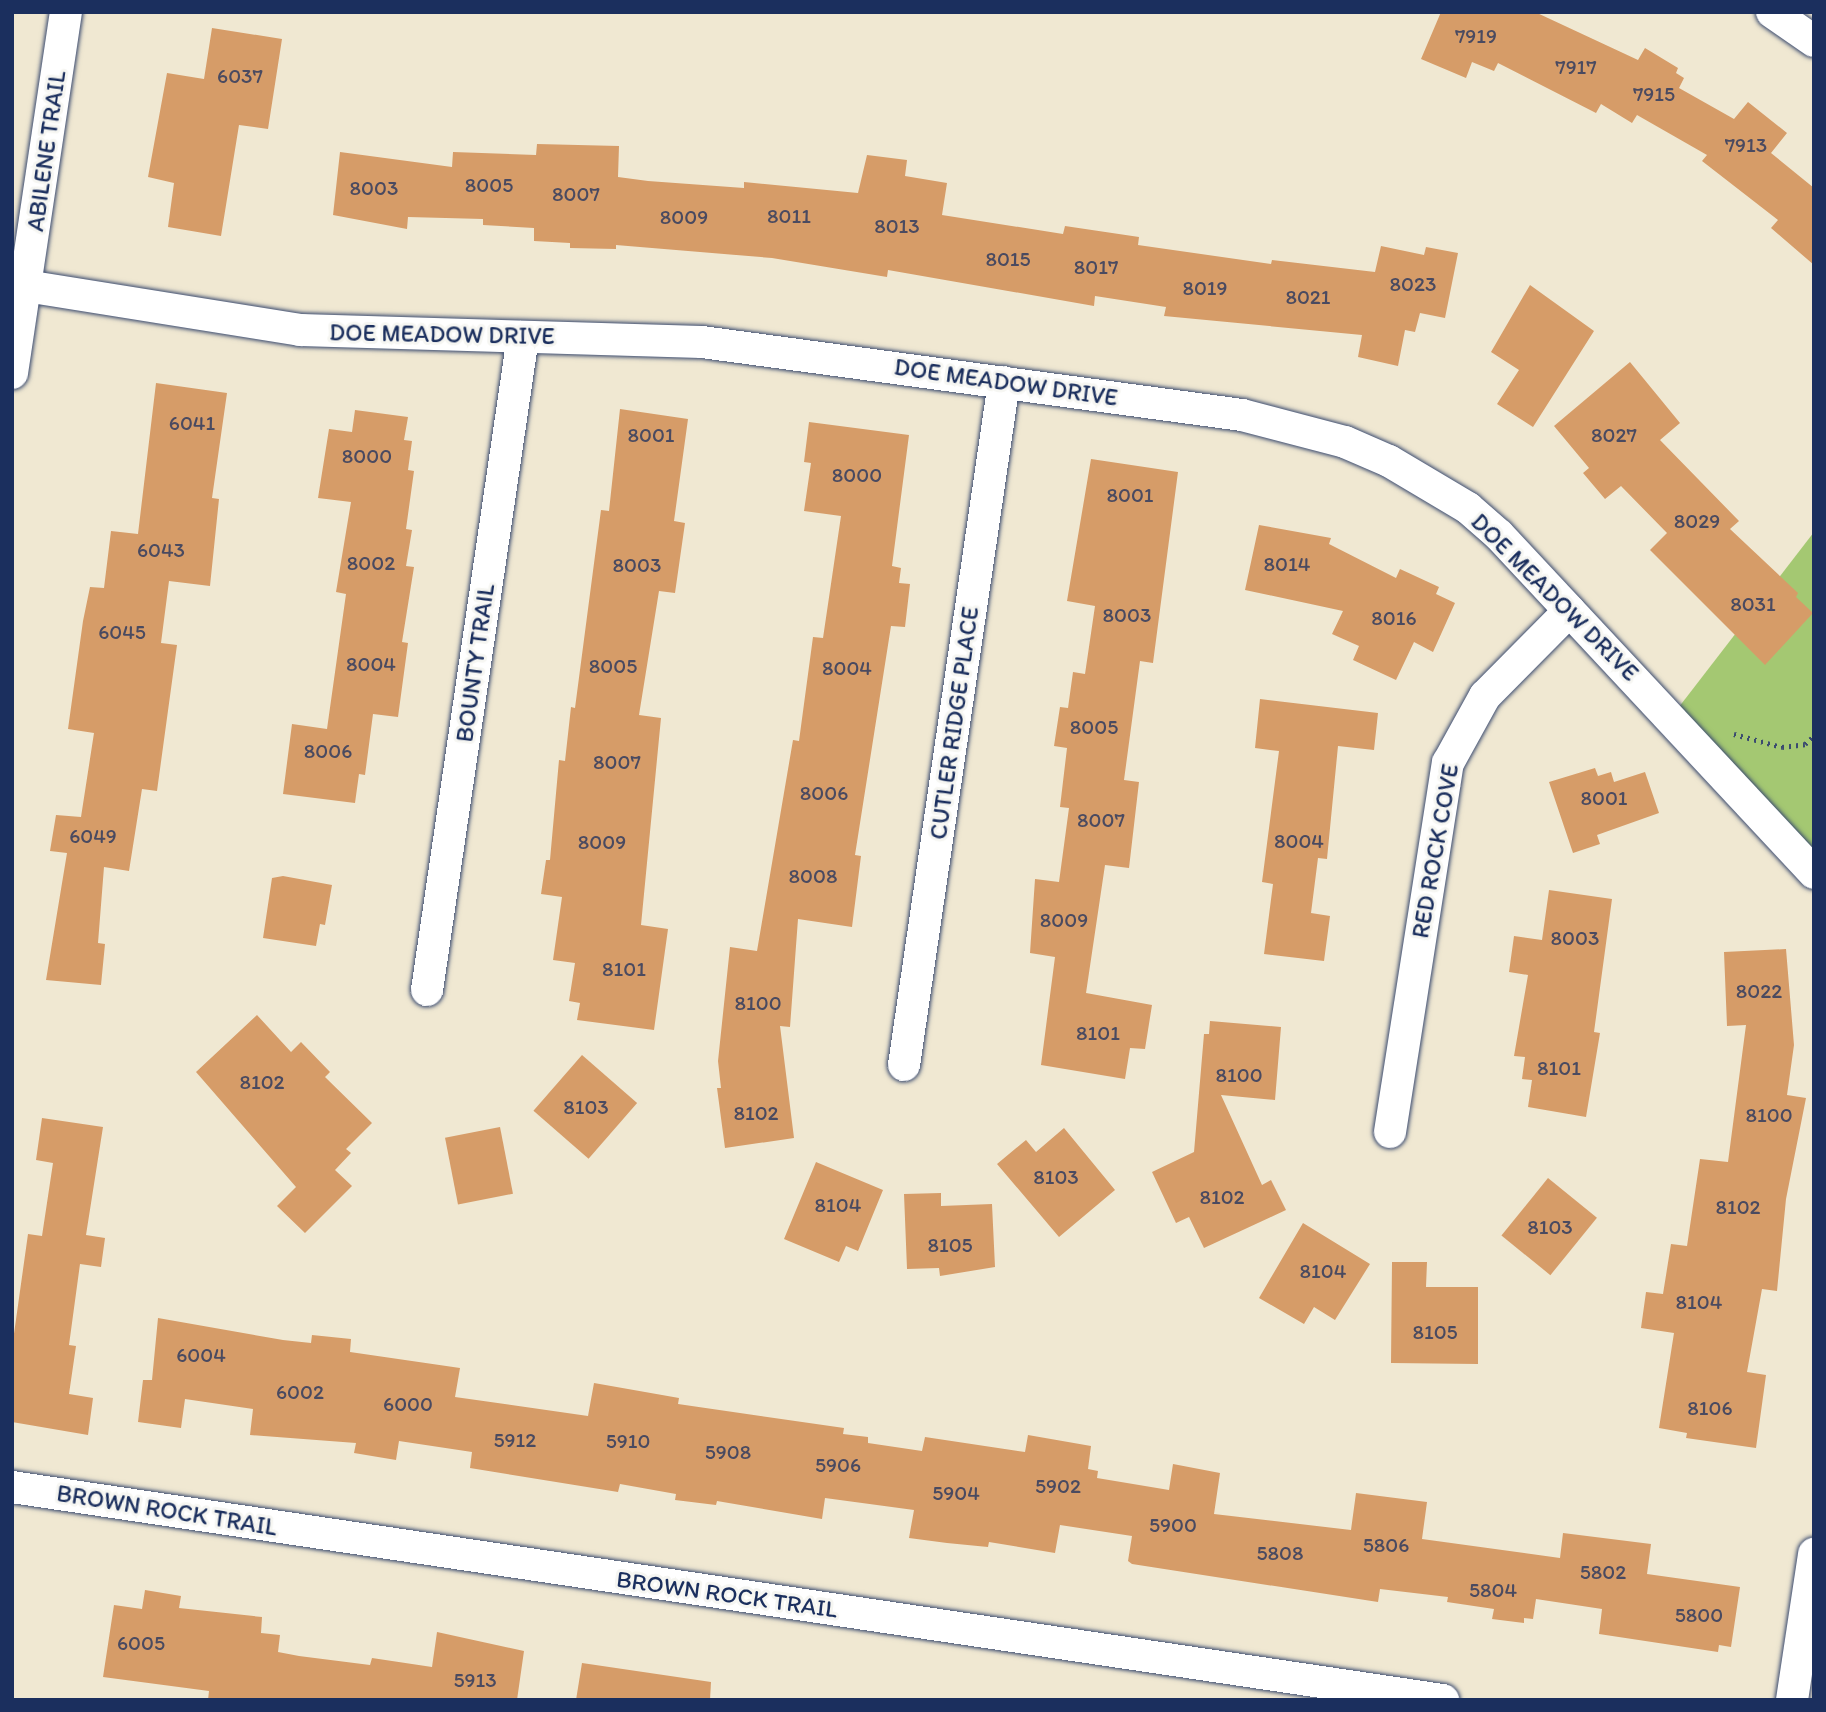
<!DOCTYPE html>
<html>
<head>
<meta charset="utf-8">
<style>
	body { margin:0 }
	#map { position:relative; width:1826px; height:1712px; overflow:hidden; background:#f0e8d2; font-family:Itim,sans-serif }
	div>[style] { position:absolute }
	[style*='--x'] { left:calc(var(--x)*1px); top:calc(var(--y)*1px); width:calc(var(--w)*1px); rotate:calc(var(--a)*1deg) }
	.green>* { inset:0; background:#a4c872 }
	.building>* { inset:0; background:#d69c68; transform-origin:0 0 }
	.path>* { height:4.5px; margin-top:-2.25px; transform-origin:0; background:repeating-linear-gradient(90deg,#3b4b6f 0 2px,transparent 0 7px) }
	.roads { filter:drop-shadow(0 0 2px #3b4b6f) drop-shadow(0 0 2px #3b4b6f) }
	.minor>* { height:32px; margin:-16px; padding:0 16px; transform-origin:16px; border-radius:16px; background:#fff }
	span { translate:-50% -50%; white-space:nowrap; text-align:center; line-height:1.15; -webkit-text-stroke:6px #f6f6f2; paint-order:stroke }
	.number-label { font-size:21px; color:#4a4a60 }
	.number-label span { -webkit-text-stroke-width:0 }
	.street-label { font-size:24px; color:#1b2f5e }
	.frame { position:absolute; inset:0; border:14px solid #1b2f5e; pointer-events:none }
</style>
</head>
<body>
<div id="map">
	<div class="green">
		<i style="clip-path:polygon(1814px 532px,1814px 873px,1672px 716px)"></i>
	</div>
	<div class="building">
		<i style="clip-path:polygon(1441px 12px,1535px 12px,1638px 60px,1645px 48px,1678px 68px,1676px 73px,1684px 78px,1679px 88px,1734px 119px,1748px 102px,1787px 133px,1771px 153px,1814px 188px,1814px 265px,1771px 228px,1778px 220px,1702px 161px,1707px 155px,1637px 115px,1632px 123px,1601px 104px,1596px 113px,1498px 63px,1494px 71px,1472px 62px,1466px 78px,1421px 59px)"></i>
		<i style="clip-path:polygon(212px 28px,282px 39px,268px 129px,239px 125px,221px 236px,168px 227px,174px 183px,148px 177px,167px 73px,204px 79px)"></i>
		<i style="clip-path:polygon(537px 144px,619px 146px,618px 177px,648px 181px,744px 188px,744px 182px,858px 193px,867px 155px,907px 160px,905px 176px,947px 183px,942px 215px,1063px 234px,1065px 226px,1139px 237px,1138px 245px,1271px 264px,1272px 260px,1375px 272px,1381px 246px,1424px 255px,1426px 247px,1458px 253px,1445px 318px,1420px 313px,1415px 332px,1405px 330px,1398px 366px,1358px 357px,1362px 335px,1164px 316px,1166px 307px,1095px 296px,1094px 306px,888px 270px,887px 277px,772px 258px,616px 245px,616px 249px,570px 248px,570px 243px,534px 241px,534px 228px,483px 225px,483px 219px,408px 217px,407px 229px,333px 215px,340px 152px,452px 167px,453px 152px,536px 155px)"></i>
		<i style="clip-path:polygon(1530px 285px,1594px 331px,1533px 427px,1497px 404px,1519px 370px,1491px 352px)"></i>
		<i style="clip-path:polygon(1630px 362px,1680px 423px,1660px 440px,1739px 521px,1730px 529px,1798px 593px,1796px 597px,1813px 613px,1765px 665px,1650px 550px,1667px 533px,1621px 486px,1605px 499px,1583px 473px,1589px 468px,1554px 426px)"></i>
		<i style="clip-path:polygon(156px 383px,227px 393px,212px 498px,219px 499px,210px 586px,169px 581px,161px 643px,177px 645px,157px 791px,142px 789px,129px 871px,104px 867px,98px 943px,105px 944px,101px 985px,46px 980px,67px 853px,50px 851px,56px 815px,81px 817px,94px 733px,68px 729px,83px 621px,90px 587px,104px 588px,111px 531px,138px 534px)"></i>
		<i style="clip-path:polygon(620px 409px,688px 419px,674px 521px,685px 523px,675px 593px,659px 591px,639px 715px,661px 718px,641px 925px,668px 929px,654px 1030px,577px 1020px,580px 1003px,569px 1001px,575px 963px,553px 960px,562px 897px,541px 894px,546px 860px,550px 860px,559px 760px,565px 761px,571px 707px,575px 708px,601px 510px,609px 511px)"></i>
		<i style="clip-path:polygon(355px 410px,408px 417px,404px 440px,412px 441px,408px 470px,414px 471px,406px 529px,412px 530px,406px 566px,414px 567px,402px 642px,408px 643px,398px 717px,373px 714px,365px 775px,359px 774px,355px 803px,283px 794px,292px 724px,327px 729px,346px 594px,336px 592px,351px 502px,318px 498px,329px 429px,352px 432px)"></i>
		<i style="clip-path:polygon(809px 422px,909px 435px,892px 566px,901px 568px,899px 583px,910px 584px,905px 627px,891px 626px,855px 855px,861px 856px,852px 927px,798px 919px,790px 1027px,780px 1026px,794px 1138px,725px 1148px,717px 1088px,721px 1088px,718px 1061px,730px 947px,757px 951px,793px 740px,799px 741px,813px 637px,823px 638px,841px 516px,804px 511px,811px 463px,804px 462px)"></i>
		<i style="clip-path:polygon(1091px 459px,1178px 472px,1153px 663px,1140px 661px,1124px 780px,1139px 782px,1129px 868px,1105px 865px,1086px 993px,1152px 1005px,1145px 1049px,1130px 1048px,1125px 1079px,1041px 1065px,1055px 957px,1030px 953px,1035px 879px,1059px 882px,1069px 808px,1060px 807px,1067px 748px,1054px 746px,1060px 707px,1068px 708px,1073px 672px,1085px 674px,1095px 606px,1067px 601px)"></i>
		<i style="clip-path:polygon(1259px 525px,1331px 538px,1329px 544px,1396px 578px,1400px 569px,1439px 587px,1436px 594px,1455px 603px,1433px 652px,1414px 642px,1396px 680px,1353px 660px,1359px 646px,1332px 634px,1343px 611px,1245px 590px)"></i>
		<i style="clip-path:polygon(1260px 699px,1378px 713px,1374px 750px,1338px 746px,1327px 859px,1318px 858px,1311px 913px,1330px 916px,1324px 961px,1264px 954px,1273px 884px,1262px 882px,1279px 751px,1255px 748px)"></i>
		<i style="clip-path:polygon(1595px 768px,1598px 776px,1611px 772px,1614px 782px,1645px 772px,1659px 813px,1597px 835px,1600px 844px,1573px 853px,1549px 782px)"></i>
		<i style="clip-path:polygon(283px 876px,332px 885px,325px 925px,320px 924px,316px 946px,263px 938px,272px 878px)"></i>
		<i style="clip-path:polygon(1549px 890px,1612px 899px,1594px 1032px,1600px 1033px,1586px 1117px,1528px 1107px,1532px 1080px,1522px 1079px,1525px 1057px,1514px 1056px,1528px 975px,1509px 972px,1514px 936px,1542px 940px)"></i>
		<i style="clip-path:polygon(1786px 949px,1794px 1045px,1787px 1095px,1806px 1098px,1786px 1199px,1777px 1291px,1762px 1289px,1747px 1372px,1766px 1375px,1756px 1448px,1686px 1438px,1687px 1433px,1659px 1428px,1674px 1333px,1641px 1328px,1646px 1292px,1663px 1294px,1671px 1244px,1687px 1246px,1700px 1159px,1728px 1162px,1746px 1025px,1727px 1026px,1724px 952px)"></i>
		<i style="clip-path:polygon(257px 1015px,291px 1052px,301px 1042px,330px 1072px,325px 1077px,372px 1123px,346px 1149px,351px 1153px,335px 1170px,352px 1186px,305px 1233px,277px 1206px,296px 1187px,196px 1072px)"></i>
		<i style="clip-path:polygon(1210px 1021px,1281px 1027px,1275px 1100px,1221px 1095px,1262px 1185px,1271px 1180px,1286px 1210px,1204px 1248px,1189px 1217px,1176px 1223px,1152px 1172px,1194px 1152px,1204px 1034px,1209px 1034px)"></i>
		<i style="left:582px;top:1055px;width:73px;height:74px;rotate:41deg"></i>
		<i style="clip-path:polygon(42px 1118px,103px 1127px,86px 1235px,105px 1238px,101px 1267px,80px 1264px,69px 1345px,76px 1346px,69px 1394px,93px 1398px,88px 1435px,12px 1422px,12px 1348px,28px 1234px,42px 1236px,53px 1163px,36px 1160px)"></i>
		<i style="left:500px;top:1127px;width:68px;height:56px;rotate:79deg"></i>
		<i style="clip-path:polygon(1064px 1128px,1115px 1190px,1059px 1237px,997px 1164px,1026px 1140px,1036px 1152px)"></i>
		<i style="clip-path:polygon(816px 1162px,883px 1190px,858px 1251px,846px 1246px,839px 1262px,784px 1239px)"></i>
		<i style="left:1548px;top:1178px;width:63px;height:74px;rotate:39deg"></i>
		<i style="clip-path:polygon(941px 1193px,941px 1206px,992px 1204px,995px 1267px,940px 1276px,939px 1268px,907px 1269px,904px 1194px)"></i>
		<i style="clip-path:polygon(1303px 1223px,1370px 1264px,1335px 1320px,1314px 1307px,1304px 1324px,1259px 1298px)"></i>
		<i style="clip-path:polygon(1392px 1262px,1427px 1262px,1426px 1287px,1478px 1287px,1478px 1364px,1391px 1363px)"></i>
		<i style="clip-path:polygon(158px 1318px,283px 1340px,311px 1343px,312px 1335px,351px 1339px,350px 1352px,460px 1368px,455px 1397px,588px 1416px,594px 1383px,679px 1398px,678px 1404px,844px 1428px,843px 1434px,868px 1437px,868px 1443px,922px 1451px,925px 1437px,1025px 1452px,1028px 1435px,1091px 1446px,1088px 1469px,1098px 1471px,1097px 1478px,1169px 1490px,1173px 1464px,1220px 1473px,1214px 1514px,1351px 1530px,1356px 1493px,1427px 1502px,1422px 1539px,1560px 1558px,1563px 1533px,1651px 1544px,1647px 1574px,1740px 1587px,1731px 1647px,1719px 1645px,1718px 1652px,1599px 1634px,1602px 1609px,1536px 1599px,1533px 1619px,1524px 1618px,1524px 1623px,1492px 1619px,1494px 1609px,1447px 1602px,1448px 1597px,1380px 1589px,1378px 1602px,1132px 1564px,1128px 1561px,1132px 1536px,1060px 1525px,1055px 1553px,989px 1542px,988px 1547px,947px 1543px,909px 1538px,914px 1510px,825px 1498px,822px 1519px,717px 1501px,716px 1505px,675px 1500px,676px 1494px,620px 1484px,618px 1492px,470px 1468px,472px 1452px,399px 1441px,396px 1460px,354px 1453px,356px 1443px,250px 1435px,253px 1409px,185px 1399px,181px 1428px,138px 1422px,143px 1380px,152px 1380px)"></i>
		<i style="clip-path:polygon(145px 1590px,181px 1596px,179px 1608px,262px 1617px,261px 1633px,280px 1635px,278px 1652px,299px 1656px,370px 1665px,372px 1658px,432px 1667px,437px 1632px,524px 1651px,517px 1700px,208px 1700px,209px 1691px,103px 1677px,114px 1605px,142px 1609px)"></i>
		<i style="clip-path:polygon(582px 1663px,711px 1682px,710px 1700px,576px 1700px)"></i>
	</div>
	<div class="path">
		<i style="--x:1734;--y:734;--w:50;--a:15.2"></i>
		<i style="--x:1782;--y:747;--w:23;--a:-7"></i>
		<i style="--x:1805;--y:744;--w:12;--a:-42"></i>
	</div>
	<div class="roads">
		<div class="minor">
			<i style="--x:1772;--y:12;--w:51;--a:34.6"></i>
			<i style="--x:26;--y:286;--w:278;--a:9.1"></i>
			<i style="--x:300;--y:330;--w:402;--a:1.7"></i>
			<i style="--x:702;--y:342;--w:545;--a:7.7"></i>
			<i style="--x:1242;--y:415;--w:106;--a:14.7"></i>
			<i style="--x:1345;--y:442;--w:48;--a:23.4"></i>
			<i style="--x:1389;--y:461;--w:92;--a:30.7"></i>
			<i style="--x:1468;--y:508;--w:41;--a:41.1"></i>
			<i style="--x:1499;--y:535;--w:462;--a:47"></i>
			<i style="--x:12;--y:373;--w:365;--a:-81.5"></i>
			<i style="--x:427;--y:990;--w:660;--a:-81.64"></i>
			<i style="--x:904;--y:1065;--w:690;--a:-81.67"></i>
			<i style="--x:1390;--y:1132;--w:374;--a:-81.1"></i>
			<i style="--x:1448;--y:763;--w:77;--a:-61.1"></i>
			<i style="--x:1485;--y:696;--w:120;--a:-45.3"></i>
			<i style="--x:12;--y:1487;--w:1447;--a:8.47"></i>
			<i style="--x:1792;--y:1700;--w:148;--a:-81.4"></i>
		</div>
	</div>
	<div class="number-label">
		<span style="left:1476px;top:36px">7919</span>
		<span style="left:1576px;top:67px">7917</span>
		<span style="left:240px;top:76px">6037</span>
		<span style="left:1654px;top:94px">7915</span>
		<span style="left:1746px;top:145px">7913</span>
		<span style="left:489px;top:185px">8005</span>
		<span style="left:374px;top:188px">8003</span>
		<span style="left:576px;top:194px">8007</span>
		<span style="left:789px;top:216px">8011</span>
		<span style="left:684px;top:217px">8009</span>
		<span style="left:897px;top:226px">8013</span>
		<span style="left:1008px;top:259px">8015</span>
		<span style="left:1096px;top:267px">8017</span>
		<span style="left:1413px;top:284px">8023</span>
		<span style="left:1205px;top:288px">8019</span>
		<span style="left:1308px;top:297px">8021</span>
		<span style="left:192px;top:423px">6041</span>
		<span style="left:651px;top:435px">8001</span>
		<span style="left:1614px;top:435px">8027</span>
		<span style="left:367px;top:456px">8000</span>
		<span style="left:857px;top:475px">8000</span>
		<span style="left:1130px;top:495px">8001</span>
		<span style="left:1697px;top:521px">8029</span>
		<span style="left:161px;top:550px">6043</span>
		<span style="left:371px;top:563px">8002</span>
		<span style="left:1287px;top:564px">8014</span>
		<span style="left:637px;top:565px">8003</span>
		<span style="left:1753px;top:604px">8031</span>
		<span style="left:1127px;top:615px">8003</span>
		<span style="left:1394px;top:618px">8016</span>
		<span style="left:122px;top:632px">6045</span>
		<span style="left:371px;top:664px">8004</span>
		<span style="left:613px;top:666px">8005</span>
		<span style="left:847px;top:668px">8004</span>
		<span style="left:1094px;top:727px">8005</span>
		<span style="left:328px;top:751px">8006</span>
		<span style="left:617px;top:762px">8007</span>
		<span style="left:824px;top:793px">8006</span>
		<span style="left:1604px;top:798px">8001</span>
		<span style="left:1101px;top:820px">8007</span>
		<span style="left:93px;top:836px">6049</span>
		<span style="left:1299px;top:841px">8004</span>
		<span style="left:602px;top:842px">8009</span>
		<span style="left:813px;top:876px">8008</span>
		<span style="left:1064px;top:920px">8009</span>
		<span style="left:1575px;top:938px">8003</span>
		<span style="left:624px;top:969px">8101</span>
		<span style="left:1759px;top:991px">8022</span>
		<span style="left:758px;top:1003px">8100</span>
		<span style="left:1098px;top:1033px">8101</span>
		<span style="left:1559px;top:1068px">8101</span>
		<span style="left:1239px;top:1075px">8100</span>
		<span style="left:262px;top:1082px">8102</span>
		<span style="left:586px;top:1107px">8103</span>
		<span style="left:756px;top:1113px">8102</span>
		<span style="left:1769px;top:1115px">8100</span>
		<span style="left:1056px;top:1177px">8103</span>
		<span style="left:1222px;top:1197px">8102</span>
		<span style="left:838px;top:1205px">8104</span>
		<span style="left:1738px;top:1207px">8102</span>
		<span style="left:1550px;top:1227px">8103</span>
		<span style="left:950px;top:1245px">8105</span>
		<span style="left:1323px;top:1271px">8104</span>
		<span style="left:1699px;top:1302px">8104</span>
		<span style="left:1435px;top:1332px">8105</span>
		<span style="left:201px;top:1355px">6004</span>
		<span style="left:300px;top:1392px">6002</span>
		<span style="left:408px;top:1404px">6000</span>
		<span style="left:1710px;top:1408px">8106</span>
		<span style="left:515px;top:1440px">5912</span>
		<span style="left:628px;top:1441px">5910</span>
		<span style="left:728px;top:1452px">5908</span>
		<span style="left:838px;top:1465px">5906</span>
		<span style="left:1058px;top:1486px">5902</span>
		<span style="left:956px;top:1493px">5904</span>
		<span style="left:1173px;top:1525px">5900</span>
		<span style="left:1386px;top:1545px">5806</span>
		<span style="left:1280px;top:1553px">5808</span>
		<span style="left:1603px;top:1572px">5802</span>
		<span style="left:1493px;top:1590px">5804</span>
		<span style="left:1699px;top:1615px">5800</span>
		<span style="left:141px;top:1643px">6005</span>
		<span style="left:475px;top:1680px">5913</span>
	</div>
	<div class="street-label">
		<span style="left:46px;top:151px;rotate:-82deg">ABILENE TRAIL</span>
		<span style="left:442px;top:334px;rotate:1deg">DOE MEADOW DRIVE</span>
		<span style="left:1006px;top:382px;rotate:8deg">DOE MEADOW DRIVE</span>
		<span style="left:1555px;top:597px;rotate:45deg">DOE MEADOW DRIVE</span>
		<span style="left:475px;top:663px;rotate:-82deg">BOUNTY TRAIL</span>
		<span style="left:954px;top:723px;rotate:-82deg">CUTLER RIDGE PLACE</span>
		<span style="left:1435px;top:851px;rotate:-80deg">RED ROCK COVE</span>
		<span style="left:167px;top:1510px;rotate:9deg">BROWN ROCK TRAIL</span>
		<span style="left:727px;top:1594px;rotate:8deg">BROWN ROCK TRAIL</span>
	</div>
	<div class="frame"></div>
</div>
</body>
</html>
